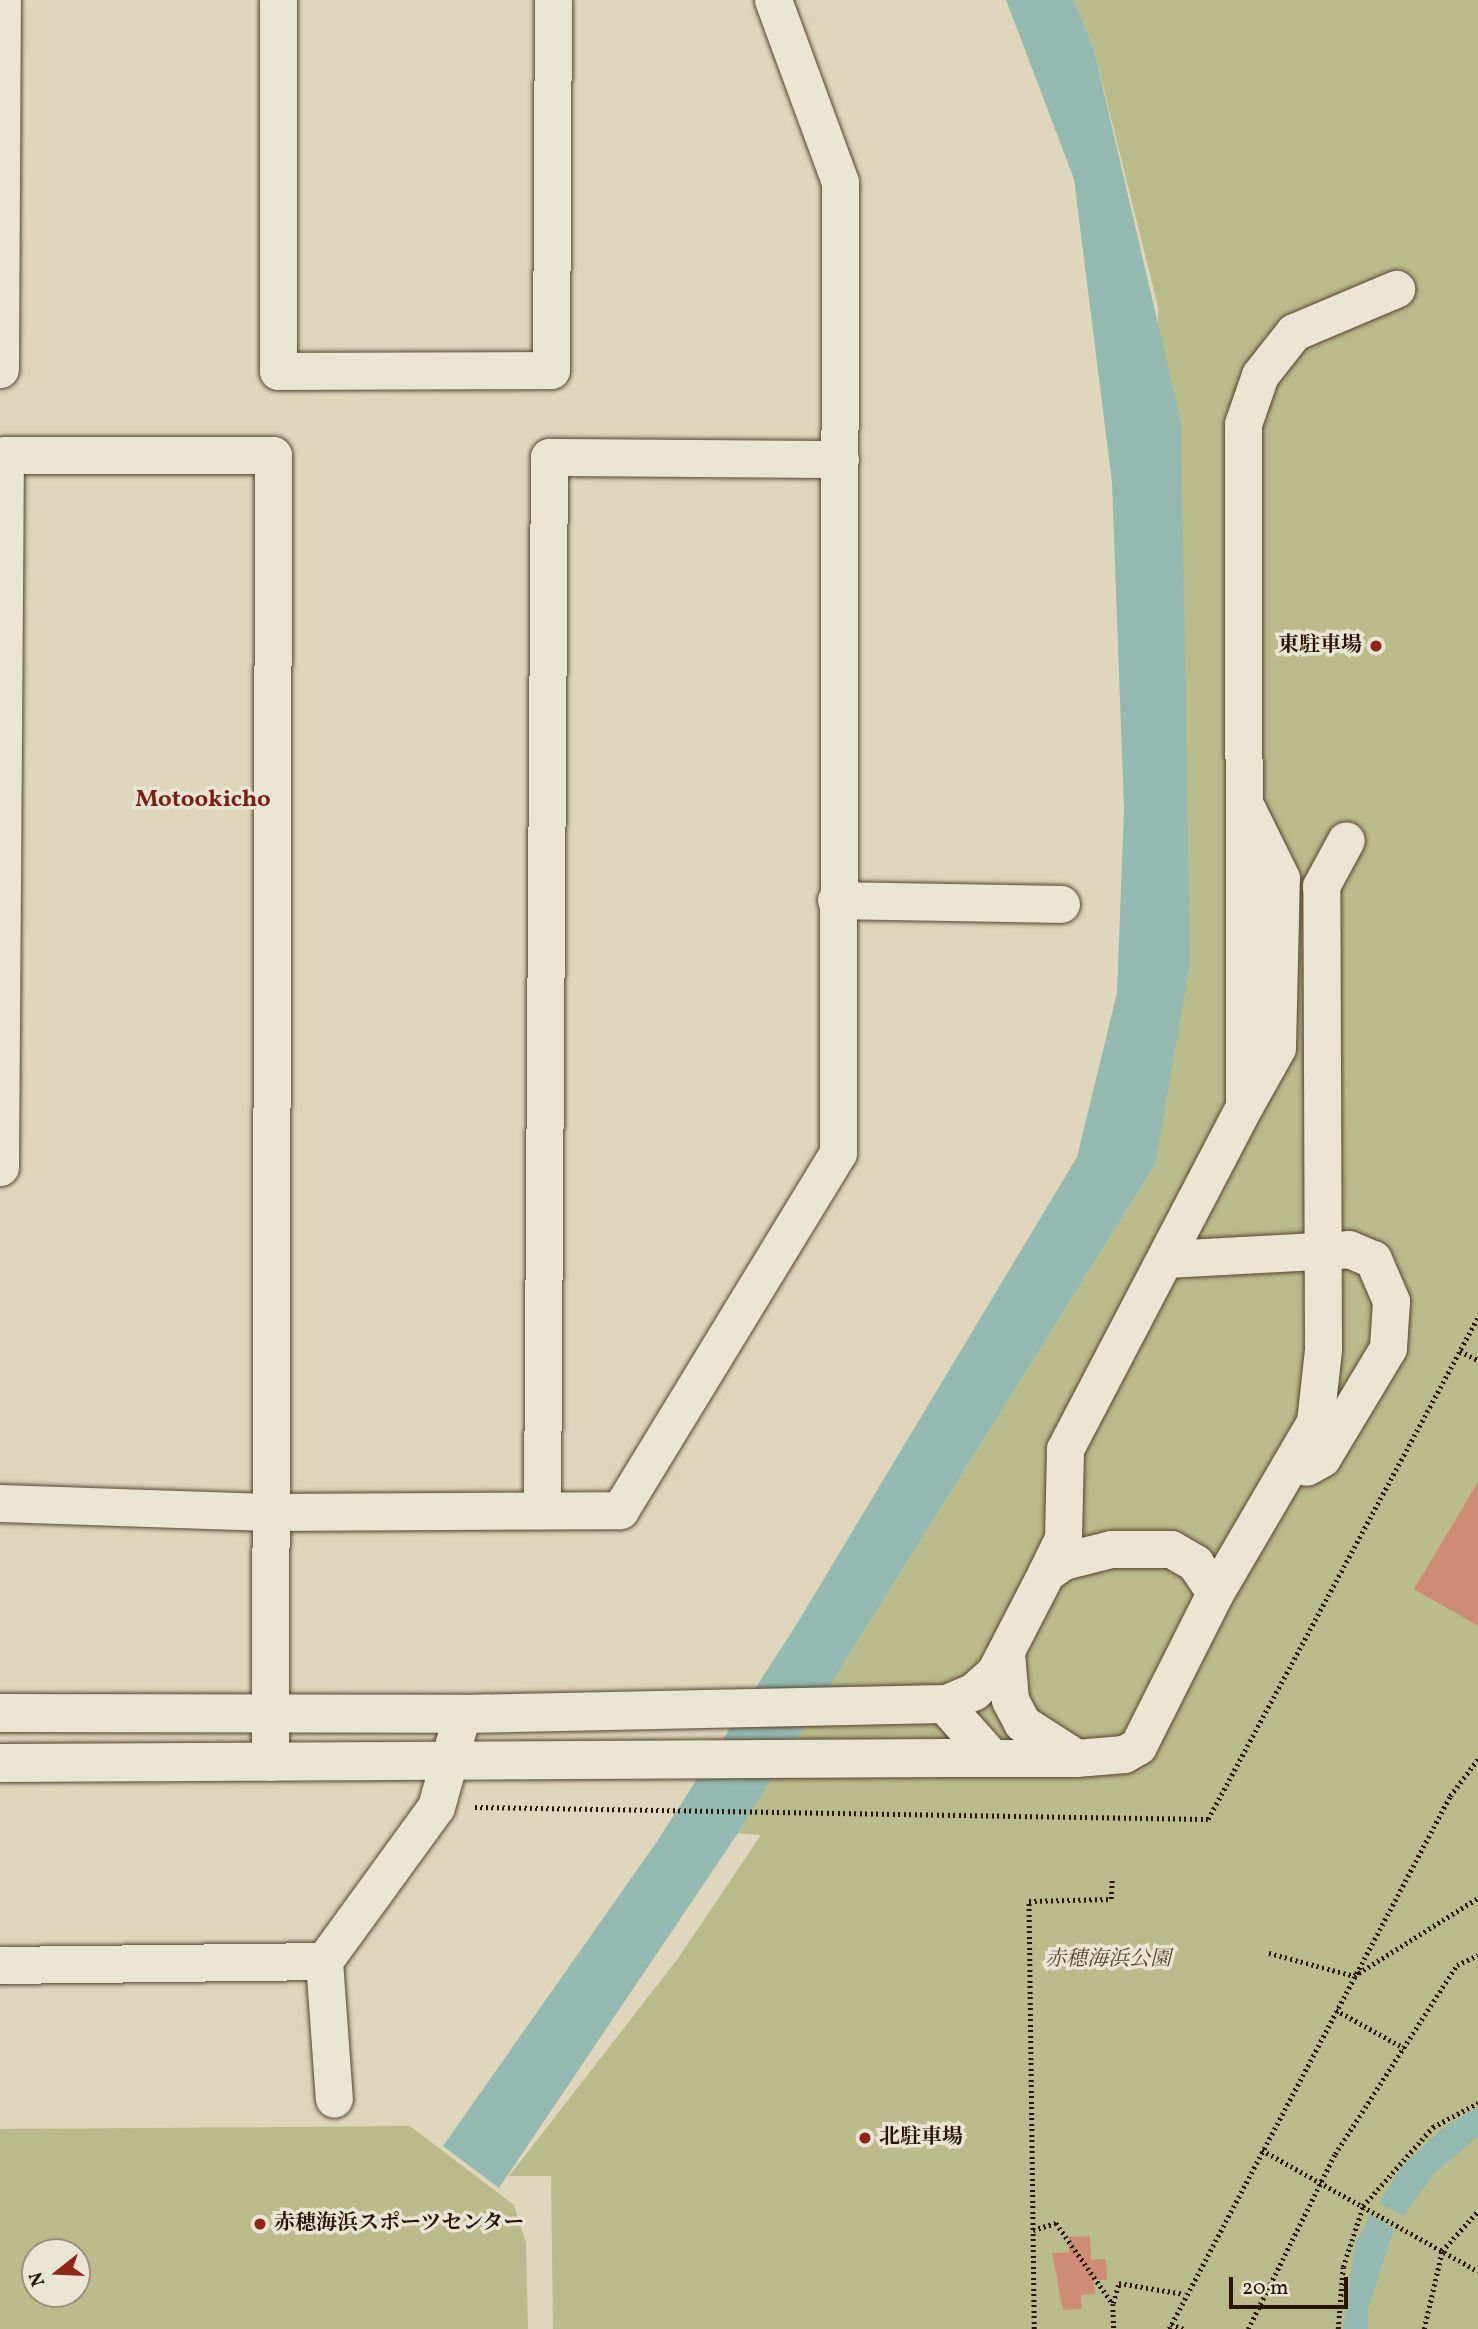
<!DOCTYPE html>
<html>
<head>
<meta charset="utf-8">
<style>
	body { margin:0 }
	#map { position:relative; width:1478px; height:2329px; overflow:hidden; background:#ded5bb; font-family:Vollkorn,"Noto Serif JP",serif }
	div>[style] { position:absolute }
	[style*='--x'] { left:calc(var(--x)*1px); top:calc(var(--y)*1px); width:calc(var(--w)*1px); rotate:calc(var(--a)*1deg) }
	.green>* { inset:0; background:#b9bb8b }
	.water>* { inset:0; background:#93b9b1 }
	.building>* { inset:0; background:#ce8c75 }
	.path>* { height:4.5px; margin-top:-2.25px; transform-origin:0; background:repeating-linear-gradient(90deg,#281201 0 2px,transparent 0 5.5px) }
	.roads { filter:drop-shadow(0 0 2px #564330) drop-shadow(0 0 2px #564330) }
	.street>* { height:37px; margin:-18.5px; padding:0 18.5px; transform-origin:18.5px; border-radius:18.5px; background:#eae4d3 }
	.secondary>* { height:38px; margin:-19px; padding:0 19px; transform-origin:19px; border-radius:19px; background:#eae4d3 }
	.dots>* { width:19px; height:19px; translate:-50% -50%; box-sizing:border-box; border:4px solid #eae4d3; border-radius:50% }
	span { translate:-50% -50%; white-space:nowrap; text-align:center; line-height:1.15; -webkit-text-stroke:7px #eae4d3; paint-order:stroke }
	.poi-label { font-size:21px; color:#281201; font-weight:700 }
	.right { translate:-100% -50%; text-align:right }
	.left { translate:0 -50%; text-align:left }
	.park-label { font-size:21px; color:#54452a; font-style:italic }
	.quarter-label { font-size:24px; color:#7a1f14; font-weight:700 }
	.north { position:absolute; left:21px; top:2238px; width:70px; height:70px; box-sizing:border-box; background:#eae4d3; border:2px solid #9c907f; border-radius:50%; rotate:252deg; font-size:19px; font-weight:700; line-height:28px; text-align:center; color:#281201 }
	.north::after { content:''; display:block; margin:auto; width:24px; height:32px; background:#8f2418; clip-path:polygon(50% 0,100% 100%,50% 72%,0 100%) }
	.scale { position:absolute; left:1229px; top:2277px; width:119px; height:32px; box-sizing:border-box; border:4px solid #281201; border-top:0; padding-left:9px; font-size:21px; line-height:24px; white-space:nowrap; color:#281201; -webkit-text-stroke:5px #eae4d3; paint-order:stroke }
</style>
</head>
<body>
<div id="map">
	<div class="green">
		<i style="clip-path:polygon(1074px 0,1478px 0,1478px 2329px,553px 2329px,551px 2176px,509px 2176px,676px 1961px,761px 1835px,738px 1833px,1155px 1165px,1158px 307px,1094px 50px)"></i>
		<i style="clip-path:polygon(evenodd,410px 2126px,514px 2205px,526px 2243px,528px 2329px,0 2329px,0 2129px,410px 2126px,35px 2252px,77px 2252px,77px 2294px,35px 2294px,35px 2252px)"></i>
	</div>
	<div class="water">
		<i style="clip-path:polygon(1006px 0,1074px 0,1094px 50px,1181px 422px,1190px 963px,1155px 1165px,738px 1833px,499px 2188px,443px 2146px,656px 1843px,798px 1622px,1077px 1157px,1117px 993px,1124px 809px,1112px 482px,1074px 179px)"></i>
		<i style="clip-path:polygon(1478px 2107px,1478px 2136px,1434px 2174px,1403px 2216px,1379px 2203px,1399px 2170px,1443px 2128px)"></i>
		<i style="clip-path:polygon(1370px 2214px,1394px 2229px,1368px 2309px,1368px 2329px,1343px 2329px,1355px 2245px)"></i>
	</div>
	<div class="building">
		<i style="clip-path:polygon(1478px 1482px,1478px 1626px,1414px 1589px)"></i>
		<i style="clip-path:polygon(1090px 2236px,1091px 2260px,1106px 2259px,1107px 2280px,1094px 2280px,1095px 2294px,1081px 2295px,1082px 2309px,1063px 2310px,1052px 2253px,1069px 2252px,1069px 2237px)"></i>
	</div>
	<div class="path">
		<i style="--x:1460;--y:1351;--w:20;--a:27"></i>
		<i style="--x:475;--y:1807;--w:733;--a:0.94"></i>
		<i style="--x:1208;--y:1819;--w:570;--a:-61.73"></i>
		<i style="--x:1269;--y:1953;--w:88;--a:15.1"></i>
		<i style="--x:1354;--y:1976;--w:146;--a:-32.2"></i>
		<i style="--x:1336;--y:2010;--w:78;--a:29.2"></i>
		<i style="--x:1262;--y:2150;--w:248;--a:29.3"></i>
		<i style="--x:1033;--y:2230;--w:24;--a:-17"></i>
		<i style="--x:1056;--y:2223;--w:99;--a:54.9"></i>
		<i style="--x:1113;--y:2304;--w:25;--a:88"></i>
		<i style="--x:1113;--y:2303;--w:21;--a:-73"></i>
		<i style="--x:1119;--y:2283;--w:66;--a:9.6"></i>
		<i style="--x:1171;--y:2324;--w:14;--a:21"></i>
		<i style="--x:1034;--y:2329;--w:428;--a:-90.7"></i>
		<i style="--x:1029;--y:1901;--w:82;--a:-1.4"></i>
		<i style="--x:1111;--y:1899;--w:20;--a:-87"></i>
		<i style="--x:1169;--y:2329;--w:603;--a:-62.2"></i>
		<i style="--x:1450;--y:1796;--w:46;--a:-52.9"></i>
		<i style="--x:1248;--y:2329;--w:195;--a:-63.6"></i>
		<i style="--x:1335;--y:2154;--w:225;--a:-57.2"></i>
		<i style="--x:1457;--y:1965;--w:23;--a:-25"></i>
		<i style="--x:1338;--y:2329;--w:62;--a:-85.4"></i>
		<i style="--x:1343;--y:2267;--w:64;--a:-71.8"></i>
		<i style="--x:1363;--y:2206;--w:106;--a:-48.5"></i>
		<i style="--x:1433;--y:2127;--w:51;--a:-28.1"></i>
		<i style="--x:1424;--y:2329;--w:80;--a:-77"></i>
		<i style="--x:1442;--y:2251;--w:54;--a:-48"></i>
	</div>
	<div class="roads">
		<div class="street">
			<i style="--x:278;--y:0;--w:371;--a:90"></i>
			<i style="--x:278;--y:371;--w:273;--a:-0.2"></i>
			<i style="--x:551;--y:370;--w:370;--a:-89.7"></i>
			<i style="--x:0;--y:369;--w:369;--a:-89.7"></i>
			<i style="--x:836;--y:900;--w:225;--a:1"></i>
			<i style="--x:1245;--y:1105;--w:65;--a:-60.7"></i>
			<i style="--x:1277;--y:1048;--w:170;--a:-88.7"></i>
			<i style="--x:1281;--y:878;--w:77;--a:-116.2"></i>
			<i style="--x:0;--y:1167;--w:712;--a:-89.6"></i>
			<i style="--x:5;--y:455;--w:268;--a:0"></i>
			<i style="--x:273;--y:455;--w:1307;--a:90.13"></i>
			<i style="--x:1167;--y:1259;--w:182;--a:-3.1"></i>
			<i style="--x:1349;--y:1249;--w:26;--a:23"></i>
			<i style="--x:1373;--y:1259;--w:46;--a:66.8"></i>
			<i style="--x:1391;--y:1301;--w:47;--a:93.7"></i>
			<i style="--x:1388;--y:1348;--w:128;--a:121"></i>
			<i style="--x:1322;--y:1458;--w:18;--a:151"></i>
			<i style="--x:0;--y:1503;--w:268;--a:1.9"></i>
			<i style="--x:268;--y:1512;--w:352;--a:-0.3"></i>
			<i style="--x:620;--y:1510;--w:418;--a:-58.6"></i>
			<i style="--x:838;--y:1153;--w:971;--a:-89.88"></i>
			<i style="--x:840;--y:182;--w:194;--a:-110.2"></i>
			<i style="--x:542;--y:1507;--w:1050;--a:-89.62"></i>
			<i style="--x:549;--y:457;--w:291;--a:0.4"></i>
			<i style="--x:1046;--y:1573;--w:39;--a:-64"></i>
			<i style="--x:1063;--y:1538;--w:89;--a:-88.7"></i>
			<i style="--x:1065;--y:1449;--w:387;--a:-62.4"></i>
			<i style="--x:1244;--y:1106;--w:682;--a:-90.08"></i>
			<i style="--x:1243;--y:424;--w:52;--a:-70.9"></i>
			<i style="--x:1260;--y:375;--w:55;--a:-51.7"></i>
			<i style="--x:1294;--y:332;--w:111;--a:-22.9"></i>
			<i style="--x:1006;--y:1653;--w:47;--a:85.1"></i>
			<i style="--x:1010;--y:1700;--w:26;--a:62"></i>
			<i style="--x:1022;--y:1723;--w:63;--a:32.7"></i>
			<i style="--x:948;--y:1758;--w:128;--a:0"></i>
			<i style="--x:1076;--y:1758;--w:48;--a:-4.8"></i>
			<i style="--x:1124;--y:1754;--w:16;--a:-30"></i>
			<i style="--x:1138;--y:1746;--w:171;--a:-63.3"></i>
			<i style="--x:1215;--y:1593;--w:198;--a:-59.7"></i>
			<i style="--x:1315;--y:1422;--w:73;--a:-83.7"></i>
			<i style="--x:1323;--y:1349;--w:463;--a:-90.2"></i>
			<i style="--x:1321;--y:886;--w:52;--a:-61.5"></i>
			<i style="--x:992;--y:1758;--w:72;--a:-131.6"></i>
			<i style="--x:944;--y:1704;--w:33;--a:-23"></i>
			<i style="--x:974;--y:1691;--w:28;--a:-42"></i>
			<i style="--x:995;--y:1672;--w:111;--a:-62.7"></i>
			<i style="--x:1046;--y:1573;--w:21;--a:-35"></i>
			<i style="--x:1063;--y:1561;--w:49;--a:-14"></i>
			<i style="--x:1111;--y:1549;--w:60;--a:0"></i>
			<i style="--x:1171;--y:1549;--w:28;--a:30"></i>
			<i style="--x:1195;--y:1563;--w:36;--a:56"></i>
			<i style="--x:324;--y:1961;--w:138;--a:85.9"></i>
			<i style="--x:0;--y:1965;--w:324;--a:-0.7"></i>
			<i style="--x:324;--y:1961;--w:190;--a:-54"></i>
			<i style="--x:436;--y:1807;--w:97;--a:-74.4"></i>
		</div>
		<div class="secondary">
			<i style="--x:0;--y:1713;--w:462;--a:0.1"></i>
			<i style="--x:462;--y:1714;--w:482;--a:-1.2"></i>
			<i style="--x:0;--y:1763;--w:948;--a:-0.3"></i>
		</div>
	</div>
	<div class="dots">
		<i style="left:1376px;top:646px;background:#8f2418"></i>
		<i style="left:865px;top:2138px;background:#8f2418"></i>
		<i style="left:260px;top:2224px;background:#8f2418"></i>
	</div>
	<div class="poi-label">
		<span class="right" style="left:1362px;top:646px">東駐車場</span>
		<span class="left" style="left:879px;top:2138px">北駐車場</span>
		<span class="left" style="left:274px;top:2224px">赤穂海浜スポーツセンター</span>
	</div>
	<div class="park-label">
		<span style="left:1108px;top:1960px">赤穂海浜公園</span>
	</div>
	<div class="quarter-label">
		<span style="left:203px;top:801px">Motookicho</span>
	</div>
	<div class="north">N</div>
	<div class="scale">20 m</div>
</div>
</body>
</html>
